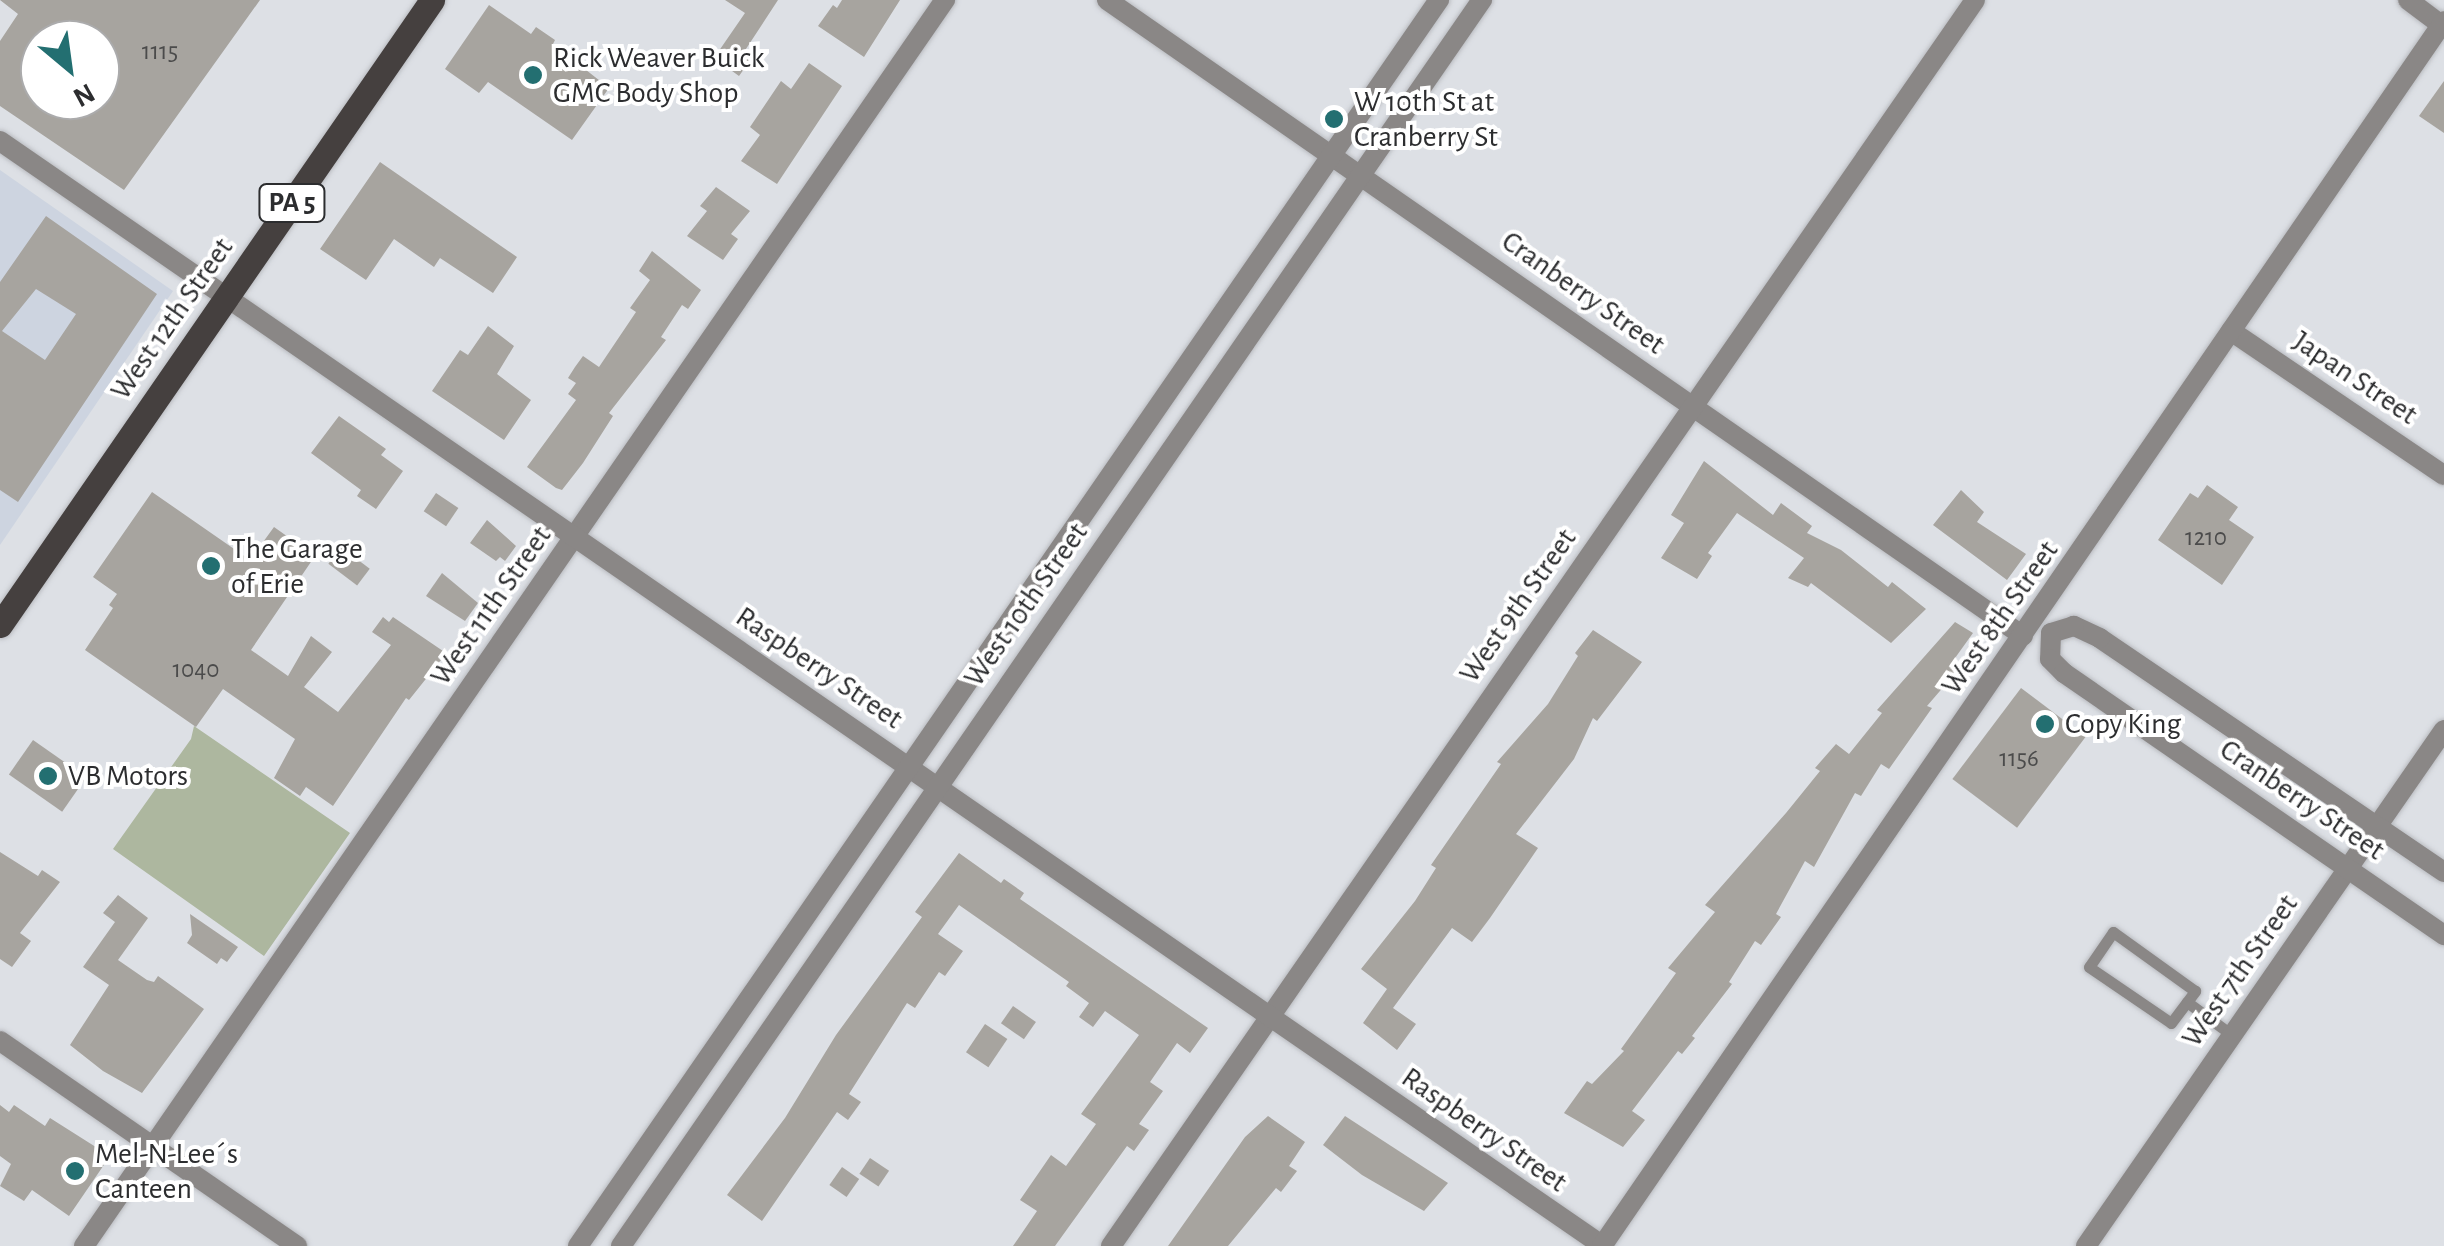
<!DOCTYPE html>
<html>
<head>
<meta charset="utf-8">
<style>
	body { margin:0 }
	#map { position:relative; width:2444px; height:1246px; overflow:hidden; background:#dde0e5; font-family:"Alegreya Sans",sans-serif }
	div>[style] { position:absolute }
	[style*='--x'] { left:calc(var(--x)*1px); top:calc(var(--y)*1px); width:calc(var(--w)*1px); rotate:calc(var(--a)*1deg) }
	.built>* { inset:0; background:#cdd4e0 }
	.green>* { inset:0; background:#adb79f }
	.building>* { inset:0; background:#a7a49f; transform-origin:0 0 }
	.roads { filter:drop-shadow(0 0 2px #babcc1) drop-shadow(0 0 2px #babcc1) }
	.service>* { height:11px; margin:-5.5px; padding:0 5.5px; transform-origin:5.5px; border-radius:5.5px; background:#8a8786 }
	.minor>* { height:20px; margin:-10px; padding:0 10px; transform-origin:10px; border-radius:10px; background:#8a8786 }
	.tertiary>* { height:20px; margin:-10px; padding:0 10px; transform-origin:10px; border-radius:10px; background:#8a8786 }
	.primary>* { height:25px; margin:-12.5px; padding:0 12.5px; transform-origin:12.5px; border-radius:12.5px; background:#45403f }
	.dots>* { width:28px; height:28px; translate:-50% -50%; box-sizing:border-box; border:5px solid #fff; border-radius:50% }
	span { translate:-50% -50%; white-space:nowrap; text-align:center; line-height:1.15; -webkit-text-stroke:8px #fff; paint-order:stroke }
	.number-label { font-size:25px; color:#4b4b4b }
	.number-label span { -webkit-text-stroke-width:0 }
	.shield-label span { padding:2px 8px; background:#fff; border:2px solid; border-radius:8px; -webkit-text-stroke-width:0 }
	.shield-label { font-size:28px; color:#2c2d2f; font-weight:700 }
	.poi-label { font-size:30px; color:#2c2d2f }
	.left { translate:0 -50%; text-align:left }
	.street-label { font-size:30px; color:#2c2d2f }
	.north { position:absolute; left:20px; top:20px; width:100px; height:100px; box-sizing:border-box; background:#fff; border:2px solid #ababac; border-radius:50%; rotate:151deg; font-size:28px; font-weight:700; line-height:40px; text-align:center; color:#2c2d2f }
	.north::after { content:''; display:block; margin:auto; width:35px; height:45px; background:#236f71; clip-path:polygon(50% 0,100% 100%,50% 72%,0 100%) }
</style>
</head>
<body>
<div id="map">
	<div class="built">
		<i style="clip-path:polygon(0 170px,173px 291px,0 545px)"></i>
	</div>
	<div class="green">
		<i style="clip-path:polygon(194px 726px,350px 833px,264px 956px,113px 849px,191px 739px)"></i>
	</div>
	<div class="building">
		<i style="clip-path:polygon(evenodd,0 0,260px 0,124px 190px,0 106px,0 41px,18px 14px,0 0,40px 40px,100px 40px,100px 100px,40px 100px,40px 40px)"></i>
		<i style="clip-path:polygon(725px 0,778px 0,744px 52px,752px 58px,739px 76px,714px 58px,745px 13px)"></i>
		<i style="clip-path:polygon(842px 0,900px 0,864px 57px,818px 26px,833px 5px,837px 8px)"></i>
		<i style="clip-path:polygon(489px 5px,531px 34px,536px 27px,555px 40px,553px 44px,609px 88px,572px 140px,488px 82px,479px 93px,445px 69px)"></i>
		<i style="clip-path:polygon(809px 63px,842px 86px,777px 184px,741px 161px,760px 135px,750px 127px,781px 81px,791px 89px)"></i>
		<i style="clip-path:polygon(2444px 81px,2444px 133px,2419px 116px)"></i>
		<i style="clip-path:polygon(380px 162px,517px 257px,493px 293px,440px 258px,434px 267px,394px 239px,366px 280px,320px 249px)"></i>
		<i style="clip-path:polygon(716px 187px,750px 211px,731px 234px,738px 239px,723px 260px,687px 236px,707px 211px,700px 206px)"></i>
		<i style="clip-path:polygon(evenodd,46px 216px,157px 294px,18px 502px,0 490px,0 282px,46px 216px,36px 289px,76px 314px,45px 360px,2px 331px,36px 289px)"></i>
		<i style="clip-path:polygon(652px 251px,701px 290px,688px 309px,682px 305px,661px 337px,666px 340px,609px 413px,613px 416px,583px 463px,562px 490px,556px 488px,527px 467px,576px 400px,568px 394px,576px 383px,568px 378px,575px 367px,583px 356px,599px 367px,636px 312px,630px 308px,650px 280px,639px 271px)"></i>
		<i style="clip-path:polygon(488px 326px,514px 346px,497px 374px,531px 400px,504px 440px,432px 391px,460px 350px,468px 355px)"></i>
		<i style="clip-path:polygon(339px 416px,386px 449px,381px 455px,403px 471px,376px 509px,357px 496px,361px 490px,311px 453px)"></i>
		<i style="clip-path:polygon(1704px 461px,1773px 515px,1781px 503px,1812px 526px,1807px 533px,1841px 550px,1888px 587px,1892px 582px,1926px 609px,1891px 643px,1811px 583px,1808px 587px,1788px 578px,1804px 558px,1737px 513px,1708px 553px,1712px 556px,1697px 579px,1661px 558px,1684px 523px,1671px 515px)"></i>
		<i style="clip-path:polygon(2207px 485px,2238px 507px,2229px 520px,2254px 537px,2222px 585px,2158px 540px,2190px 493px,2198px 498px)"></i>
		<i style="clip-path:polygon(1961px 490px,1984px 512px,1977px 522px,2026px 554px,2007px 580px,1933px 525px)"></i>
		<i style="clip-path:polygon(152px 492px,250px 560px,274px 527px,315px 556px,251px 650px,288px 676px,311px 636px,332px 652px,304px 687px,338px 712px,391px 645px,372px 632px,383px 617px,389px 622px,393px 617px,443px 651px,438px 657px,441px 660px,409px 700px,406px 698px,333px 806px,306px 787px,300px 796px,274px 778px,295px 739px,223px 689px,196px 727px,85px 650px,113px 608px,109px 605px,117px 594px,93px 577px)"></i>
		<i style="left:436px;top:493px;width:27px;height:22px;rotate:34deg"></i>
		<i style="clip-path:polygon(487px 520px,516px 546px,505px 561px,500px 557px,496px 561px,470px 543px)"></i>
		<i style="left:341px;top:547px;width:36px;height:21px;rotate:37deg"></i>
		<i style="clip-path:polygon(442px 573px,478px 603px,465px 621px,426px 596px)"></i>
		<i style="clip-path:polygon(1955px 622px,1973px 633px,1950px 665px,1958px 670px,1927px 706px,1932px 708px,1889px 769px,1881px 764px,1861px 796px,1855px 793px,1814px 867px,1805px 861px,1776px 914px,1781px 917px,1761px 945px,1755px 941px,1729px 982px,1732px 984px,1692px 1036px,1695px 1038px,1682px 1054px,1678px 1051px,1632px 1111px,1645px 1120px,1623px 1147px,1564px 1113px,1587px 1081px,1592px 1084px,1624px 1051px,1621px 1049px,1676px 973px,1668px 968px,1715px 912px,1705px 905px,1786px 813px,1820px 771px,1815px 768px,1836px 744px,1849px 754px,1882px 713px,1877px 710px)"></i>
		<i style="clip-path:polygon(1593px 630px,1642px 662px,1597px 721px,1593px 718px,1574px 759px,1516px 834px,1538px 848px,1490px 918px,1472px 942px,1452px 928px,1393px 1008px,1416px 1024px,1397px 1050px,1363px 1023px,1387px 989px,1361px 969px,1415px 901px,1436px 868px,1431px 865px,1501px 764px,1497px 762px,1548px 704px,1578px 656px,1575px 653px)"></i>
		<i style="left:2021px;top:688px;width:81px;height:114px;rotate:37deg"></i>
		<i style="left:33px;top:740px;width:65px;height:42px;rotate:35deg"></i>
		<i style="clip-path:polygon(0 852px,38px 876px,42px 870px,60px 882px,20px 933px,31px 941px,12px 967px,0 959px)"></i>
		<i style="clip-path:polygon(959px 853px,1001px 883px,1004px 879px,1024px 893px,1020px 899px,1208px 1028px,1190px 1053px,1177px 1043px,1150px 1082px,1163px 1091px,1139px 1124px,1149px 1130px,1134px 1151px,1127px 1146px,1055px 1246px,1013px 1246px,1037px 1211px,1020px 1200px,1051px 1155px,1066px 1166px,1096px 1124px,1081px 1114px,1139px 1035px,1105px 1011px,1093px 1027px,1079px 1017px,1089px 1003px,1066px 986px,1069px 982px,959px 905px,938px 934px,963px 951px,945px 976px,939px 972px,915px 1008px,907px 1003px,849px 1094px,861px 1102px,848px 1120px,837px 1112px,762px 1221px,727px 1195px,785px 1118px,836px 1035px,922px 917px,915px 912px)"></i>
		<i style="clip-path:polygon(118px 895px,148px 918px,118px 960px,147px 980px,154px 982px,158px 976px,204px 1009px,142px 1093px,103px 1071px,70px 1045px,109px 985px,83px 967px,115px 922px,103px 913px)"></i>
		<i style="clip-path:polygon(190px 914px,238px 947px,227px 962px,221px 958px,217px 964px,187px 943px,192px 935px)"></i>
		<i style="left:1013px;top:1006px;width:28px;height:21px;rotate:35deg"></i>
		<i style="left:985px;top:1024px;width:27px;height:34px;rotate:34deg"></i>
		<i style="clip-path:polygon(0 1105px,9px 1112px,14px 1105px,45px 1126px,50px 1118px,110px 1156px,69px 1216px,32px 1190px,24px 1201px,0 1186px,11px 1164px,0 1156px)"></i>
		<i style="clip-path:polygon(1268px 1116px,1305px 1142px,1289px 1166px,1297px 1171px,1281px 1192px,1276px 1188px,1228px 1246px,1168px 1246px,1245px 1137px)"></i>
		<i style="clip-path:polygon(1345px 1116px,1448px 1183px,1424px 1211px,1362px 1175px,1323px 1145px)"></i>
		<i style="left:870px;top:1158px;width:23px;height:19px;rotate:34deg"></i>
		<i style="left:842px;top:1167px;width:21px;height:22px;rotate:35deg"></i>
	</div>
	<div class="roads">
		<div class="service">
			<i style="--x:2187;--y:1002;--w:14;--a:-54"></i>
			<i style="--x:2195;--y:991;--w:101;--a:-144.3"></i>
			<i style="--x:2113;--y:932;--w:42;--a:124.4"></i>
			<i style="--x:2089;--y:967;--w:99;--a:34.3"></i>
			<i style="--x:2171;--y:1023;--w:26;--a:-53"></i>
			<i style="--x:2187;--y:1002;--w:56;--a:36.3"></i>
		</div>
		<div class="minor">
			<i style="--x:1107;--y:0;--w:1115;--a:34.77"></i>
			<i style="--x:2408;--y:0;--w:45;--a:36.9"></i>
			<i style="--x:2231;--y:331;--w:257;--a:34.1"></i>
			<i style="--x:0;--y:1041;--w:361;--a:34.6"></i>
			<i style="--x:84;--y:1246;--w:1515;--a:-55.36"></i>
			<i style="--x:1111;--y:1246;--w:1516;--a:-55.26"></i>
			<i style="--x:2086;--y:1246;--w:628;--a:-55.25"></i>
		</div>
		<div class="tertiary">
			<i style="--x:0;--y:141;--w:1947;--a:34.58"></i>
			<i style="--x:2444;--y:872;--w:416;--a:-145.8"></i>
			<i style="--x:2100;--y:638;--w:29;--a:-155"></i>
			<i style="--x:2074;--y:626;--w:24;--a:163"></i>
			<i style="--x:2051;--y:633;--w:26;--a:92"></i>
			<i style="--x:2050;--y:659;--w:20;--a:45"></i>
			<i style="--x:2064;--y:673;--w:462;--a:34.6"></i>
			<i style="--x:578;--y:1246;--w:1515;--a:-55.36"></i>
			<i style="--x:621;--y:1246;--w:1515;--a:-55.36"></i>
			<i style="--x:1602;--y:1246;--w:1486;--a:-55.5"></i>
		</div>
		<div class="primary">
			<i style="--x:0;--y:625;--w:760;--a:-55.35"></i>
		</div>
	</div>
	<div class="dots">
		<i style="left:533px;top:75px;background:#236f71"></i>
		<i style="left:1334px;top:119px;background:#236f71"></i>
		<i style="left:211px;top:566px;background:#236f71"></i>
		<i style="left:2045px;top:724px;background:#236f71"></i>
		<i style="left:48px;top:776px;background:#236f71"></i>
		<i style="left:75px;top:1171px;background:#236f71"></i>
	</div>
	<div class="number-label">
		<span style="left:160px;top:52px">1115</span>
		<span style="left:2206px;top:538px">1210</span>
		<span style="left:196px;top:670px">1040</span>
		<span style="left:2019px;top:759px">1156</span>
	</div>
	<div class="shield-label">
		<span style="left:292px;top:203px">PA 5</span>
	</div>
	<div class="poi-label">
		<span class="left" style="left:553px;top:75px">Rick Weaver Buick<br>GMC Body Shop</span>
		<span class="left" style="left:1354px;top:119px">W 10th St at<br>Cranberry St</span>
		<span class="left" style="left:231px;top:566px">The Garage<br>of Erie</span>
		<span class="left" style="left:2065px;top:724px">Copy King</span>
		<span class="left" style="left:68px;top:776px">VB Motors</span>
		<span class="left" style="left:95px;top:1171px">Mel-N-Lee´s<br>Canteen</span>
	</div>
	<div class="street-label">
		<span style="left:1583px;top:293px;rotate:35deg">Cranberry Street</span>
		<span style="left:172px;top:319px;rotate:-55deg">West 12th Street</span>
		<span style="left:2355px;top:378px;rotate:34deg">Japan Street</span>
		<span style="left:1026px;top:605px;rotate:-55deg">West 10th Street</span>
		<span style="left:491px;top:606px;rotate:-55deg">West 11th Street</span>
		<span style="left:1518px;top:606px;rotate:-55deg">West 9th Street</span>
		<span style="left:2000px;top:618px;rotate:-55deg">West 8th Street</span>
		<span style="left:819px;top:668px;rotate:34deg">Raspberry Street</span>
		<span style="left:2302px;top:800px;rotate:34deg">Cranberry Street</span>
		<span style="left:2240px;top:971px;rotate:-55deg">West 7th Street</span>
		<span style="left:1484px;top:1130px;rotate:35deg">Raspberry Street</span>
	</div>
	<div class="north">N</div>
</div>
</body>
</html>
